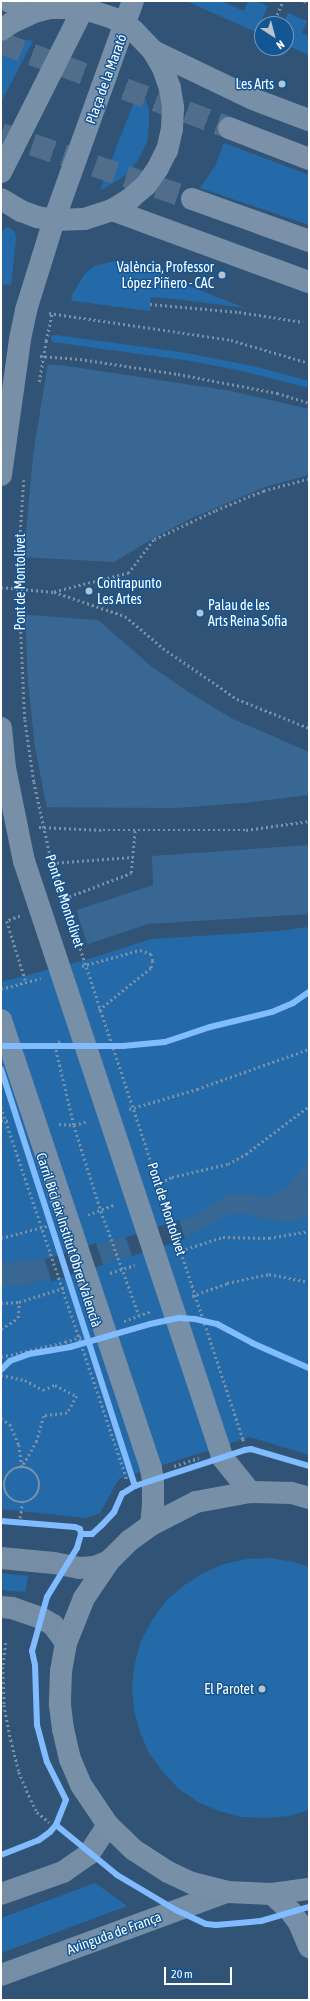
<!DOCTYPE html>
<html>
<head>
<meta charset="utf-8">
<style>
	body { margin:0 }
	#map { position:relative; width:310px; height:2001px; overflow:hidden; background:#315476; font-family:"Asap Condensed",sans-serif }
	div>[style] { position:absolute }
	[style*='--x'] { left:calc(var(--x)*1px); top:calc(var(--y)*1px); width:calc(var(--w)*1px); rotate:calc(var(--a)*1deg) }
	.green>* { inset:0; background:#256aa8 }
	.water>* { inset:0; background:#386793 }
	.pier>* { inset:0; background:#315476; transform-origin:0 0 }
	.highway-tunnel>* { height:22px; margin-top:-11px; transform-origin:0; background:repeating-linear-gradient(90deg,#506e8b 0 22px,transparent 0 33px) }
	.path>* { height:2.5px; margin-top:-1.25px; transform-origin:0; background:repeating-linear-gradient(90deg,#7992a9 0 2px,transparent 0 5px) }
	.path>.ring { margin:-1.25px; padding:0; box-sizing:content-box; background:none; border:2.5px solid #7992a9; border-radius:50% }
	.secondary>* { height:22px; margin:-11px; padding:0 11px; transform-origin:11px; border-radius:11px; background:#758ea5 }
	.primary>* { height:22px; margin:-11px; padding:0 11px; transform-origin:11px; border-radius:11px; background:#7890a7 }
	.highway>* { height:22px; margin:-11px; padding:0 11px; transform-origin:11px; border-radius:11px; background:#7b91a9 }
	.path-bridge>* { height:2.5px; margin-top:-1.25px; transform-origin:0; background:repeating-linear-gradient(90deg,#7992a9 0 2px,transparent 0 5px) }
	.primary-bridge>* { height:22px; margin:-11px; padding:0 11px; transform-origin:11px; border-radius:11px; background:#7890a7 }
	.cycleway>* { height:6px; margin:-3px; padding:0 3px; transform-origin:3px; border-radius:3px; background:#80bcff }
	.dots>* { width:11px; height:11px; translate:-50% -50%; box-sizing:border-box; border:2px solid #145593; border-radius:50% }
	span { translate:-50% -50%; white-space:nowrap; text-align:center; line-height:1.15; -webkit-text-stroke:3px #145593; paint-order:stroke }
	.street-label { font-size:14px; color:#fff }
	.poi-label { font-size:14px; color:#fff }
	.right { translate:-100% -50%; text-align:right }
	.left { translate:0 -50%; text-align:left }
	.frame { position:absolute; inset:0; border:2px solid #fff; pointer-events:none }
	.north { position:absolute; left:254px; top:16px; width:40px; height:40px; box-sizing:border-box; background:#145593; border:1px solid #7299be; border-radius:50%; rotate:144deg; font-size:11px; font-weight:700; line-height:16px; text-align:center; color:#fff }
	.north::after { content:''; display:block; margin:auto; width:14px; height:18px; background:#b7c3cf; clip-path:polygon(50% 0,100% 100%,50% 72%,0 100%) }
	.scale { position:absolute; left:164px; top:1967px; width:68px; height:18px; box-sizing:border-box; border:2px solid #fff; border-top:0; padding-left:5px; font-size:12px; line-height:14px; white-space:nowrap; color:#fff; -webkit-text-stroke:3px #145593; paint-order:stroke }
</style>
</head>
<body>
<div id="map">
	<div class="green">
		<i style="clip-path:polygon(186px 1px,221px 1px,244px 11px,248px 1px,255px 1px,268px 6px,256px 32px)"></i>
		<i style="clip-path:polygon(288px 13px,307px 21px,302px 33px,309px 36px,309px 55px,286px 45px,286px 24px,284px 24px)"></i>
		<i style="clip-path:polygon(27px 40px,31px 40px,32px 43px,1px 102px,1px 56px)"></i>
		<i style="clip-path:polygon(139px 89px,142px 89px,149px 110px,149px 124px,147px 142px,138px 160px,128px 173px,117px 181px,100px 190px)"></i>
		<i style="clip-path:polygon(224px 143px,309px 175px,309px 225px,200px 188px,215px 166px)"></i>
		<i style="clip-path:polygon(9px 227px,15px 232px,16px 239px,11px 285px,1px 284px,1px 234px,5px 228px)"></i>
		<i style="clip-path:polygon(115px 261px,128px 262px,245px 308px,184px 300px,151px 297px,150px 311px,73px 301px,71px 299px,73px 293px,84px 275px,94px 266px)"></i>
		<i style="clip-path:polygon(55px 335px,181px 352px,257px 367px,309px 381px,309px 388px,242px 371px,191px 361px,52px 342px,51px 336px)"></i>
		<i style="clip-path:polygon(309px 927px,309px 1455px,250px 1437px,119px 1479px,100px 1513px,86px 1518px,1px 1509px,1px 982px,89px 959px,151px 939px,278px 931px)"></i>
		<i style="clip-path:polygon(270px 1558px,294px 1562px,309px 1567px,309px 1810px,289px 1816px,265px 1818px,242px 1817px,219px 1811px,198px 1802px,179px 1789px,163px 1772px,149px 1753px,140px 1732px,134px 1710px,132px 1686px,135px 1663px,141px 1641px,152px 1620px,166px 1601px,183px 1586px,203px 1573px,224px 1564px,247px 1559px)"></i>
		<i style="clip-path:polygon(1px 1573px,28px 1576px,25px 1592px,1px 1590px)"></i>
		<i style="clip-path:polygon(95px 1883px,127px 1906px,1px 1953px,1px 1918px)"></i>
	</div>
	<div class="water">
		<i style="clip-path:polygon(1px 361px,67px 366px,231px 391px,309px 409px,309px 475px,265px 487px,194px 517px,159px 535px,114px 562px,1px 556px)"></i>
		<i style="clip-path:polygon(1px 613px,98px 620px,152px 667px,190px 693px,233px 719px,309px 752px,309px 795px,244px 803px,175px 808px,1px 807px)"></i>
		<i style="clip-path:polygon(309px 845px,309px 914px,148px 924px,34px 962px,22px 928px,153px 885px,152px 856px)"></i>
		<i style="clip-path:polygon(309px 1161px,309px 1179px,304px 1184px,304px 1186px,309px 1184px,309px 1217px,291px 1222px,265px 1219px,240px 1213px,229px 1214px,187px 1237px,110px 1262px,22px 1286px,1px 1286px,1px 1263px,42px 1259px,182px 1221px,206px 1209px,226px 1195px,244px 1194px,265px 1197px,273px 1195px,288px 1185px)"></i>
	</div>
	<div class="pier">
		<i style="clip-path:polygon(1px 359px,48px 363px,33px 455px,26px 533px,26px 559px,1px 558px)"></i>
		<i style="clip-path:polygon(1px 611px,25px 613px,28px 682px,35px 747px,47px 809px,1px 809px)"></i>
		<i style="left:76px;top:909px;width:39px;height:58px;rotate:72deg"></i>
		<i style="clip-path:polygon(1px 956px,7px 974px,1px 977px)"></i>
		<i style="left:179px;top:1220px;width:20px;height:56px;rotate:72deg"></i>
		<i style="left:96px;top:1243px;width:23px;height:54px;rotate:72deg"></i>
	</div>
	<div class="highway-tunnel">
		<i style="--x:1;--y:43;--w:243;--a:20.4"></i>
		<i style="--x:1;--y:134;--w:202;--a:18.8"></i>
	</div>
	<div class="path">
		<i style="--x:304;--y:1;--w:5;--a:22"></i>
		<i style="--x:273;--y:24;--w:25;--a:-67"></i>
		<i style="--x:150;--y:304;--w:89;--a:5.1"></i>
		<i style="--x:239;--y:312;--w:65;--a:8.9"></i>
		<i style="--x:49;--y:313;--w:184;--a:8.4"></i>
		<i style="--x:231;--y:340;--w:81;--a:16.4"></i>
		<i style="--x:46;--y:341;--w:29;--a:-78"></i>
		<i style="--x:40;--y:356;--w:40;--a:4.3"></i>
		<i style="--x:80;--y:359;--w:99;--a:8.7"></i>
		<i style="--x:178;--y:374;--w:101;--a:10.9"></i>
		<i style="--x:277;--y:393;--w:34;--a:17"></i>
		<i style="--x:309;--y:479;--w:47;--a:165.1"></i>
		<i style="--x:264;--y:491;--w:53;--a:157.8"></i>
		<i style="--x:215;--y:511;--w:68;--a:154.6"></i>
		<i style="--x:154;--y:540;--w:41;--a:127.1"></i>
		<i style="--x:129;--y:573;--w:77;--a:165.8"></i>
		<i style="--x:54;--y:592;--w:75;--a:18.7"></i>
		<i style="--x:125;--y:616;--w:50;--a:40.1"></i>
		<i style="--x:163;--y:648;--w:90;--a:34.6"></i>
		<i style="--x:237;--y:699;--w:78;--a:21.9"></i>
		<i style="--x:1;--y:587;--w:53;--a:5.4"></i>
		<i style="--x:39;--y:827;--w:64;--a:2.7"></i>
		<i style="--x:103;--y:830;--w:143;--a:0"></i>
		<i style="--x:246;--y:830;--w:64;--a:-8.1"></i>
		<i style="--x:52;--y:863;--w:81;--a:-4.2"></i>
		<i style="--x:60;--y:900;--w:76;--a:-20.8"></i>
		<i style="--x:131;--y:873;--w:43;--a:-84.7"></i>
		<i style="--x:20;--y:916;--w:14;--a:159"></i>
		<i style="--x:7;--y:921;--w:64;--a:72.7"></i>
		<i style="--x:82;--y:966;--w:60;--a:-15.4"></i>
		<i style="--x:140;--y:950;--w:12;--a:20"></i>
		<i style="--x:151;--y:954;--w:7;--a:74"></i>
		<i style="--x:153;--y:961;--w:7;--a:106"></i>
		<i style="--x:151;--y:968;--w:70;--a:140.8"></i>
		<i style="--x:1;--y:989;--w:41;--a:-15.4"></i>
		<i style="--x:60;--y:1041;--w:6;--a:141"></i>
		<i style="--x:55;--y:1045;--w:82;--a:76.6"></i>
		<i style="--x:74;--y:1125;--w:90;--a:72.6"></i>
		<i style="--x:101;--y:1211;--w:111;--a:69.9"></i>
		<i style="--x:129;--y:1109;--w:71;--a:-16.4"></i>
		<i style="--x:197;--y:1089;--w:119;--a:-19.7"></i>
		<i style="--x:1;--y:1120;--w:9;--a:6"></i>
		<i style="--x:59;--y:1124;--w:15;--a:4"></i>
		<i style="--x:74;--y:1125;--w:15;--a:-16"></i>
		<i style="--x:156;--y:1185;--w:18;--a:-27"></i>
		<i style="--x:172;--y:1177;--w:57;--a:-13.1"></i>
		<i style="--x:228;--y:1164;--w:21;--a:-29"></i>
		<i style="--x:246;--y:1154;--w:79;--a:-37.3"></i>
		<i style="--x:88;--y:1215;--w:29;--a:-22"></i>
		<i style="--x:1;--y:1238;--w:48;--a:-14.6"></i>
		<i style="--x:176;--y:1252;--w:49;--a:-17.7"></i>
		<i style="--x:223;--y:1237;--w:46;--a:1.2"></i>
		<i style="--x:269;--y:1238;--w:41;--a:-9.9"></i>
		<i style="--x:110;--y:1273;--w:26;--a:-18"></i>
		<i style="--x:192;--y:1296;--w:37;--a:-20"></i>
		<i style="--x:227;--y:1283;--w:43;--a:-12.1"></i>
		<i style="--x:269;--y:1274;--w:41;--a:11.3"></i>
		<i style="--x:1;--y:1303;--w:18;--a:-3"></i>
		<i style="--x:19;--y:1302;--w:50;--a:-17.4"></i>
		<i style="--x:124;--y:1321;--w:29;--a:-20"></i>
		<i style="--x:1;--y:1329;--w:20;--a:-33"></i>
		<i style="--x:18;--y:1318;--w:16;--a:-86"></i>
		<i style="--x:1;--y:1357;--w:66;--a:-13.2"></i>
		<i style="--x:65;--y:1342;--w:20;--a:-18"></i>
		<i style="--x:1;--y:1375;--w:25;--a:12"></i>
		<i style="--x:25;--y:1380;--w:21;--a:29"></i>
		<i style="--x:43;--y:1390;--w:13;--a:-23"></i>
		<i style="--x:55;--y:1385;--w:25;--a:27"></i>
		<i style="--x:77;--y:1396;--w:20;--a:120"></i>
		<i style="--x:67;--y:1413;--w:23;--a:173"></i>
		<i style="--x:44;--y:1416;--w:26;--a:106"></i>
		<i style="--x:37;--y:1441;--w:30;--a:120"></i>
		<i style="--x:1;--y:1418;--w:11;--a:34"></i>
		<i style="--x:10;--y:1424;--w:23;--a:67"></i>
		<i style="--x:19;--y:1445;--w:22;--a:82"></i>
		<i style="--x:243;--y:1439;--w:5;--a:68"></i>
		<i style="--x:174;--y:1466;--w:26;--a:-18"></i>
		<i class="ring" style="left:4px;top:1467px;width:33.5px;height:33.5px"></i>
		<i style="--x:126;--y:1477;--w:4;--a:76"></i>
		<i style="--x:19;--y:1523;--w:20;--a:-81"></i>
		<i style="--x:6;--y:1643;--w:24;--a:97"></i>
		<i style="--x:3;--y:1667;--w:38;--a:88"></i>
		<i style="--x:4;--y:1705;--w:36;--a:79"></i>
		<i style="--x:11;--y:1740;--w:33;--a:76"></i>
		<i style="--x:19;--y:1772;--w:30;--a:67"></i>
		<i style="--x:31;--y:1800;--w:13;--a:63"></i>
		<i style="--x:37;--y:1812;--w:16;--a:40"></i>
	</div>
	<div class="secondary">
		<i style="--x:1;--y:1558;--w:53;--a:5.4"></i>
		<i style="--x:54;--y:1563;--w:25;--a:11"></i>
		<i style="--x:79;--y:1568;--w:16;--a:-4"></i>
		<i style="--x:95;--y:1567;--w:15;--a:-23"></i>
		<i style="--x:1;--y:1607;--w:11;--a:5"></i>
		<i style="--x:12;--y:1608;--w:31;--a:19"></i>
		<i style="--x:41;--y:1618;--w:14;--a:30"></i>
		<i style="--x:53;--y:1625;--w:22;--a:54"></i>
		<i style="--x:1;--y:1894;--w:66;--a:-19.5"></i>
		<i style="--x:63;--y:1872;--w:32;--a:-35"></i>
		<i style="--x:89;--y:1854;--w:35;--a:-57"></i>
		<i style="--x:1;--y:1975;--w:241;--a:-20.2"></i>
	</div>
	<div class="primary">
		<i style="--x:8;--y:1;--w:28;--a:23"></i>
		<i style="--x:1;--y:30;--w:14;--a:-34"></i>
		<i style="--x:13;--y:22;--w:23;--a:-25"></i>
		<i style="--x:34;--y:12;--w:16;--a:-14"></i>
		<i style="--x:50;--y:8;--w:32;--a:0"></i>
		<i style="--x:82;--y:8;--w:35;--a:18"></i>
		<i style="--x:115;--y:19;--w:21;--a:31"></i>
		<i style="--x:133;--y:30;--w:29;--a:46"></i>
		<i style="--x:153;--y:51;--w:20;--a:60"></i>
		<i style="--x:163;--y:68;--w:21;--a:71"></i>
		<i style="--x:170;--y:88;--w:20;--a:81"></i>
		<i style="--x:173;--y:108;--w:21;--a:93"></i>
		<i style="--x:172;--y:129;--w:22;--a:103"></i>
		<i style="--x:167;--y:150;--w:20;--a:117"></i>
		<i style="--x:158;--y:168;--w:21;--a:125"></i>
		<i style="--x:146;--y:185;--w:21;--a:139"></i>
		<i style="--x:130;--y:199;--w:21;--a:149"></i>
		<i style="--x:112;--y:210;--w:29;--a:162"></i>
		<i style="--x:84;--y:219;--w:30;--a:178"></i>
		<i style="--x:54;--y:220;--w:17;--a:-170"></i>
		<i style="--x:37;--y:217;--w:17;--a:-159"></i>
		<i style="--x:21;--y:211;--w:23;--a:-149"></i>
		<i style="--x:153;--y:51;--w:111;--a:25.6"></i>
		<i style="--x:253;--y:99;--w:60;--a:20.6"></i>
		<i style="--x:1;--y:172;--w:191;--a:-63.3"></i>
		<i style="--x:112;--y:210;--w:210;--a:20.1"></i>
		<i style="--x:20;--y:339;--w:30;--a:-78"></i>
		<i style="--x:26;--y:310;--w:94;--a:-72.7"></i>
		<i style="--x:54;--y:220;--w:233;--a:-70.2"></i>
		<i style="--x:219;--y:1447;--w:10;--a:73"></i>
		<i style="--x:222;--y:1457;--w:45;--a:51.3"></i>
		<i style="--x:151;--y:1469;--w:11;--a:80"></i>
		<i style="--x:153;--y:1480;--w:24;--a:90"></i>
		<i style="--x:153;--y:1504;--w:21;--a:95"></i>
		<i style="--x:309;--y:1498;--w:19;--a:-164"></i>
		<i style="--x:291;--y:1493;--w:41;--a:-178.6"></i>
		<i style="--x:250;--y:1492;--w:55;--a:169.5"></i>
		<i style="--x:196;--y:1502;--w:51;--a:152.9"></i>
		<i style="--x:151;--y:1525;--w:27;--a:144"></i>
		<i style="--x:129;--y:1541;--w:28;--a:135"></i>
		<i style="--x:109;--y:1561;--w:45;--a:124"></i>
		<i style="--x:84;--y:1598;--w:48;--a:111.8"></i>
		<i style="--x:66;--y:1643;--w:28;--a:100"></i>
		<i style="--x:61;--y:1671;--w:34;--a:92"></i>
		<i style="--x:60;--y:1705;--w:24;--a:83"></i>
		<i style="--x:63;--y:1729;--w:31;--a:77"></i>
		<i style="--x:70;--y:1759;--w:28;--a:67"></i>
		<i style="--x:81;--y:1785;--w:48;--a:56"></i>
		<i style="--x:108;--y:1825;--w:36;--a:44"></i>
		<i style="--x:134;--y:1850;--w:40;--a:32.9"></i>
		<i style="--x:168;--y:1872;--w:26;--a:25"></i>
		<i style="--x:192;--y:1883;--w:36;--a:14"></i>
		<i style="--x:227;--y:1892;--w:45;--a:2.5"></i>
		<i style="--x:272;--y:1894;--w:37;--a:-8"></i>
		<i style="--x:272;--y:1894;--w:26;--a:43"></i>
		<i style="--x:291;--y:1912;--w:14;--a:54"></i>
		<i style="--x:299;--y:1923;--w:26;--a:67"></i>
	</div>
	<div class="highway">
		<i style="--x:229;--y:128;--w:86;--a:21.2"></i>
		<i style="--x:192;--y:199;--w:124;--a:19.7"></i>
	</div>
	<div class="path-bridge">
		<i style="--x:39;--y:382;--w:42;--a:-80.3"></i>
		<i style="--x:24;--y:480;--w:87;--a:93.9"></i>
		<i style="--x:18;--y:567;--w:153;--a:87.4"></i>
		<i style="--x:25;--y:720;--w:63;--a:81.7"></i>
		<i style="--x:34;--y:782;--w:83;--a:77.5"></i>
		<i style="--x:52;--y:863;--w:607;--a:71.65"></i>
		<i style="--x:1;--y:1107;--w:391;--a:71.3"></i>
	</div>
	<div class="primary-bridge">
		<i style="--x:1;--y:475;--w:137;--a:-82"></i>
		<i style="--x:1;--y:728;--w:40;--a:84.3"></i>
		<i style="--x:5;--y:768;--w:95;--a:78.5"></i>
		<i style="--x:24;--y:861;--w:618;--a:71.59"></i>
		<i style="--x:1;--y:1020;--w:473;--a:71.5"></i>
	</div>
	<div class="cycleway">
		<i style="--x:1;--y:1046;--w:122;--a:0"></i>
		<i style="--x:123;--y:1046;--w:42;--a:-5.4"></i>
		<i style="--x:165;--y:1042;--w:47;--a:-18.4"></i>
		<i style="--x:210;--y:1027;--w:64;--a:-13.6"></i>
		<i style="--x:272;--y:1012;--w:23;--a:-23"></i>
		<i style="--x:293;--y:1003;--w:19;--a:-35"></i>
		<i style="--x:1;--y:1069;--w:438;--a:72.2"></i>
		<i style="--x:1;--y:1370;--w:13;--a:-45"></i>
		<i style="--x:10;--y:1361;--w:20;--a:-20"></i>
		<i style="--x:29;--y:1354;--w:42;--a:-9.7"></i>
		<i style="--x:70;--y:1347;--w:83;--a:-16"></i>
		<i style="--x:150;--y:1324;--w:30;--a:-12"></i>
		<i style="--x:179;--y:1318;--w:16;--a:4"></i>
		<i style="--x:195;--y:1319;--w:23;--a:13"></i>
		<i style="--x:217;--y:1324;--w:40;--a:28"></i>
		<i style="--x:252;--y:1343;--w:62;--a:23.7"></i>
		<i style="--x:1;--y:1521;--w:74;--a:4.6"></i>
		<i style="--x:75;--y:1527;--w:5;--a:22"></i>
		<i style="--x:80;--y:1529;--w:5;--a:79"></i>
		<i style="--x:81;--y:1534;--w:15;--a:106"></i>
		<i style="--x:77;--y:1548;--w:57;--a:121.5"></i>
		<i style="--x:47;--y:1597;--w:56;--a:105.5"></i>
		<i style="--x:32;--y:1651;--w:14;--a:78"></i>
		<i style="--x:35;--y:1665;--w:60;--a:88.1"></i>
		<i style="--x:37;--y:1725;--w:38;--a:75"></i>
		<i style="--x:47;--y:1762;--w:42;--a:63.4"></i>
		<i style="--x:66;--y:1800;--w:27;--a:112"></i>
		<i style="--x:56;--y:1825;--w:9;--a:131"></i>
		<i style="--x:50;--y:1832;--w:14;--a:144"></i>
		<i style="--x:39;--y:1840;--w:41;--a:158.5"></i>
		<i style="--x:81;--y:1534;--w:11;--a:0"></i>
		<i style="--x:92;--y:1534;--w:13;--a:-42"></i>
		<i style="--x:102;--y:1525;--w:18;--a:-47"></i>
		<i style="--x:114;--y:1512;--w:20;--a:-66"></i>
		<i style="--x:122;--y:1494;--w:15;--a:-32"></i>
		<i style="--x:135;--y:1486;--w:116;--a:-18.1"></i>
		<i style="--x:245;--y:1450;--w:6;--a:-9"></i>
		<i style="--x:251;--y:1449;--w:60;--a:16.3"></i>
		<i style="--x:56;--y:1825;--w:79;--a:39.3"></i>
		<i style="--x:117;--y:1875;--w:69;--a:30.7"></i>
		<i style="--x:176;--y:1910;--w:33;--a:25"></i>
		<i style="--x:206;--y:1924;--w:10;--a:6"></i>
		<i style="--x:216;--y:1925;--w:45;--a:-5.1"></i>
		<i style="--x:261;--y:1921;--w:50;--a:-16.3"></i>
	</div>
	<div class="dots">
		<i style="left:282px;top:84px;background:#b7c3cf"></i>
		<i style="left:222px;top:275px;background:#b7c3cf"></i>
		<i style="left:89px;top:591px;background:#b7c3cf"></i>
		<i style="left:200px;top:613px;background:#b7c3cf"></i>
		<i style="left:262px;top:1689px;background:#b7c3cf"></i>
	</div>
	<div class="street-label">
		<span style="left:106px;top:79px;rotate:-70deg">Plaça de la Marató</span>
		<span style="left:20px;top:582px;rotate:-90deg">Pont de Montolivet</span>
		<span style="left:65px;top:901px;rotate:72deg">Pont de Montolivet</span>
		<span style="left:167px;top:1209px;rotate:72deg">Pont de Montolivet</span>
		<span style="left:69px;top:1240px;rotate:72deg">Carril Bici eix Institut Obrer Valencià</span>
		<span style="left:114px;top:1933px;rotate:-20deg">Avinguda de França</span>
	</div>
	<div class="poi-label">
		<span class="right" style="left:274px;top:84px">Les Arts</span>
		<span class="right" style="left:214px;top:275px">València, Professor<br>López Piñero - CAC</span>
		<span class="left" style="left:97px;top:591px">Contrapunto<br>Les Artes</span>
		<span class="left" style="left:208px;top:613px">Palau de les<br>Arts Reina Sofia</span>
		<span class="right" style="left:254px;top:1689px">El Parotet</span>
	</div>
	<div class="frame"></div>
	<div class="north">N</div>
	<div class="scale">20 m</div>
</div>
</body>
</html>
